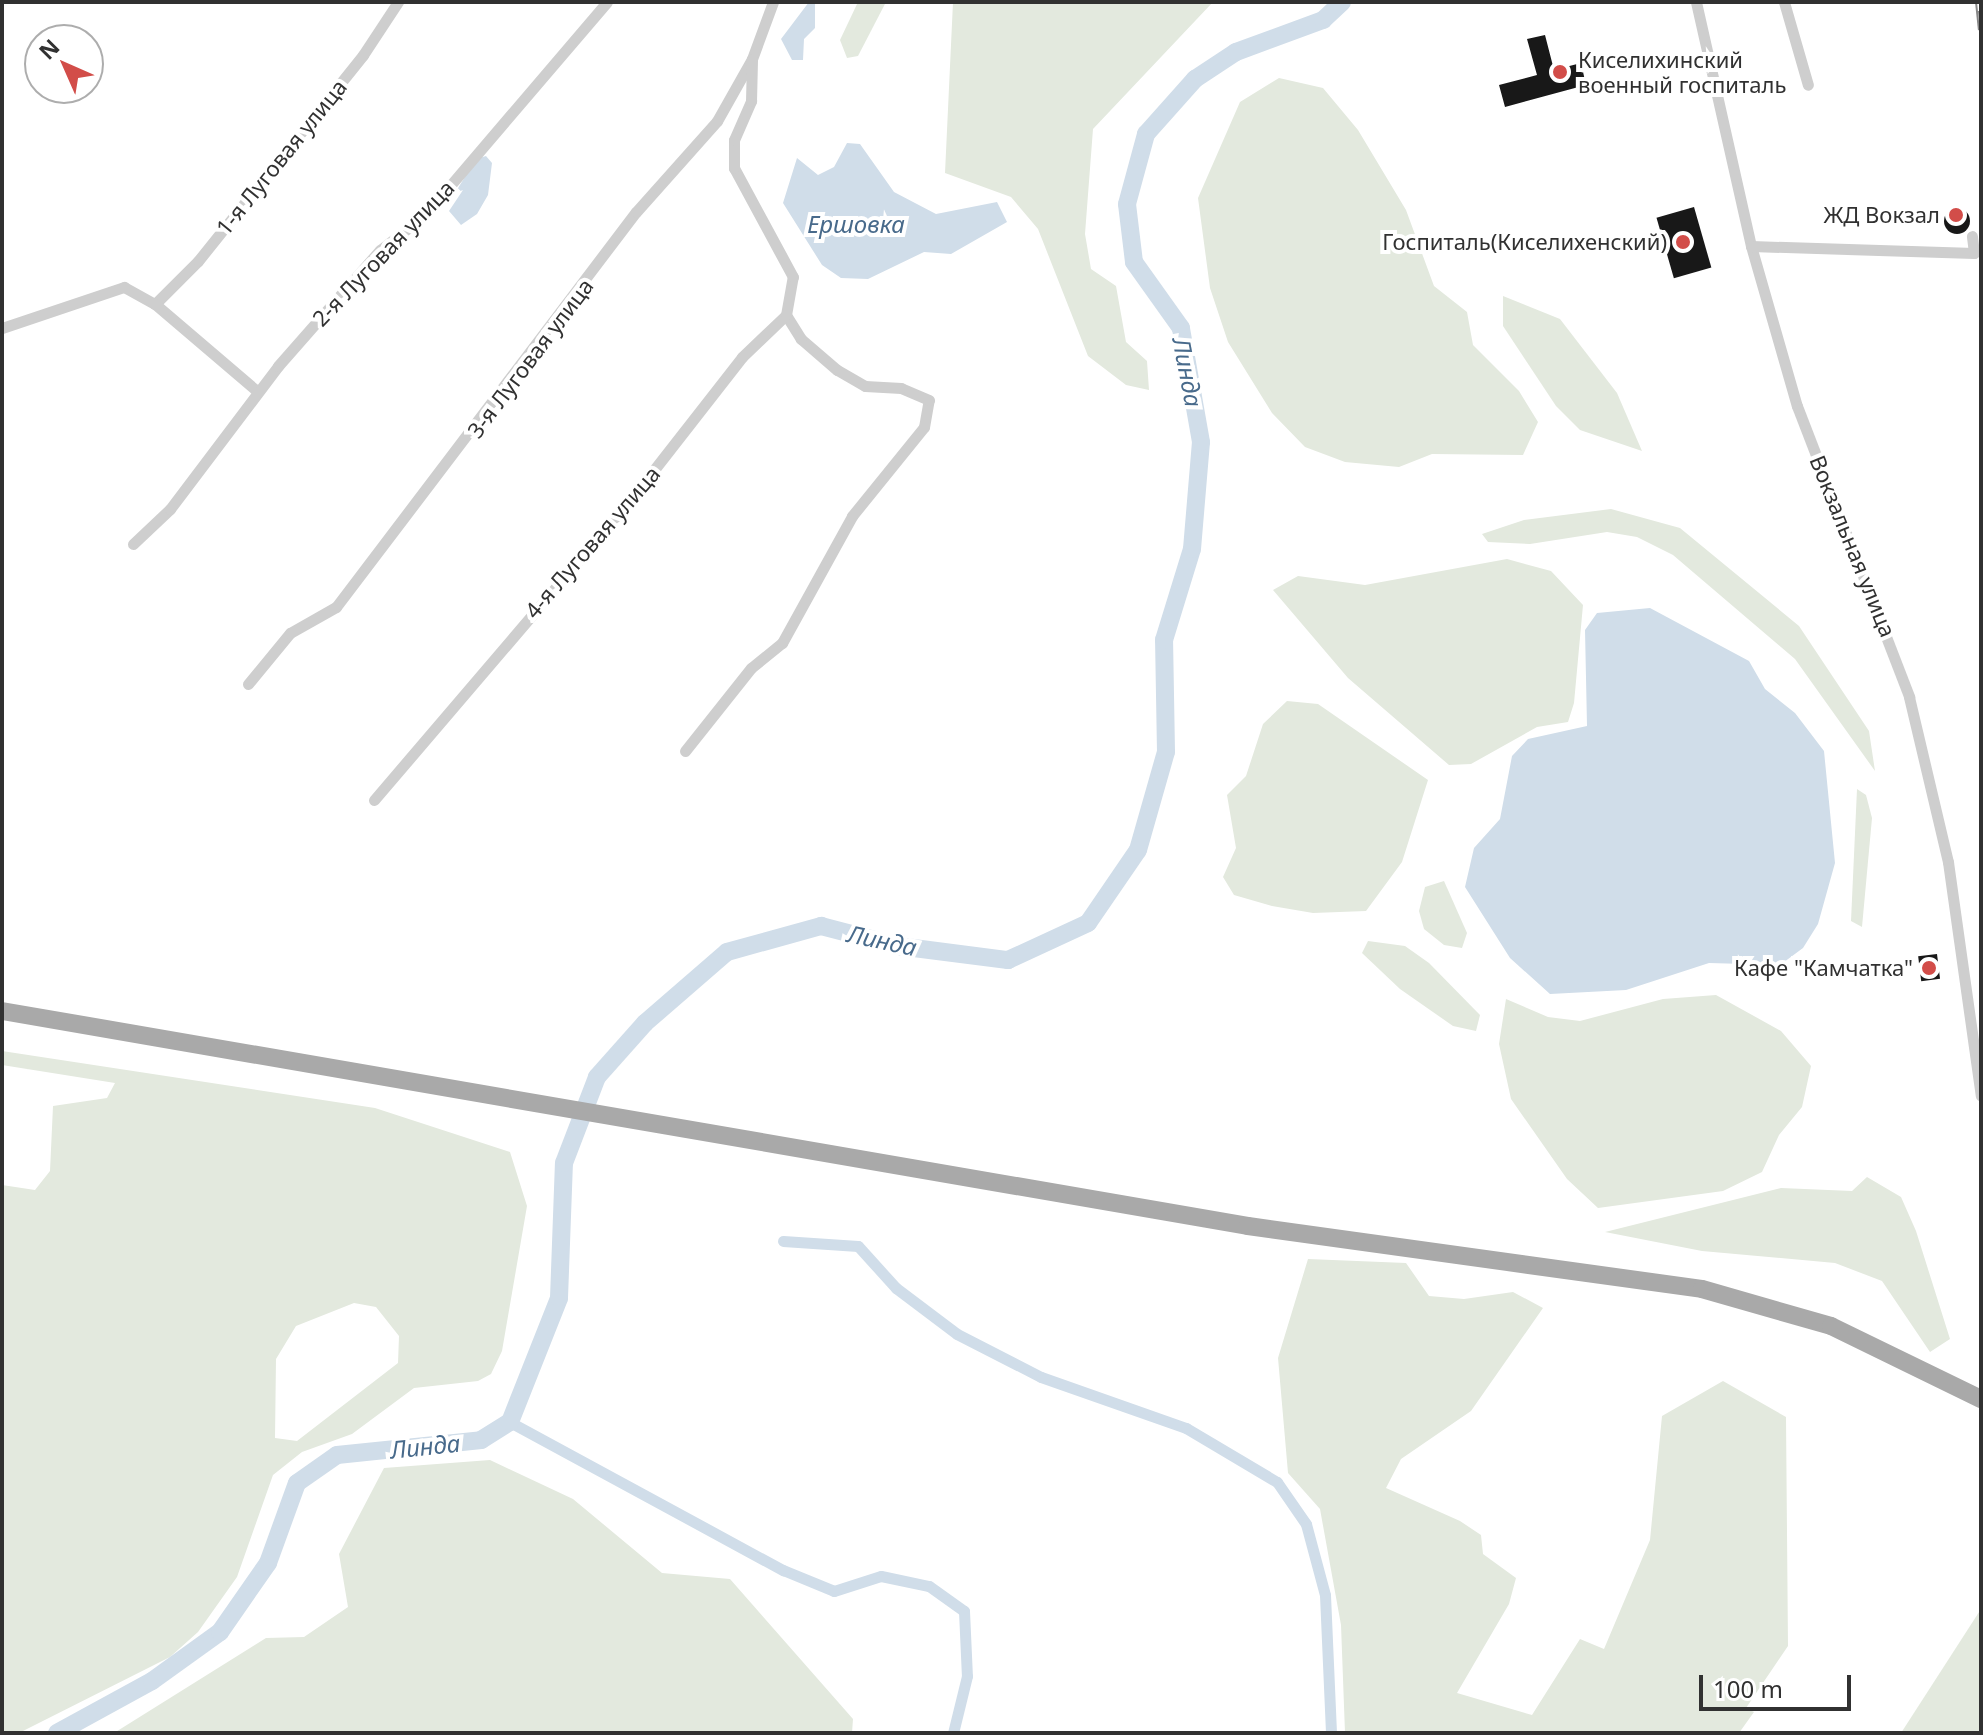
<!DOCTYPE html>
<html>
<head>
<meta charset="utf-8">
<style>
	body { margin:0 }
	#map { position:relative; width:1983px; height:1735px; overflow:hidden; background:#fff; font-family:"Noto Sans",sans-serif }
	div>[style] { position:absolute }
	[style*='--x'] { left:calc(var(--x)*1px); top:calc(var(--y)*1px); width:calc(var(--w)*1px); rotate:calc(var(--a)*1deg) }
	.green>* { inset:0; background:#e3e9de }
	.water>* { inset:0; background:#d0dde9 }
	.canal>* { height:11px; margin:-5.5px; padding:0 5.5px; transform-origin:5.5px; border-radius:5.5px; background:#d0dde9 }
	.river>* { height:18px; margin:-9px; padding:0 9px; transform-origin:9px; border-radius:9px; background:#d0dde9 }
	.building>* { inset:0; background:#181818; transform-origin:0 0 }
	.round { border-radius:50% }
	.street>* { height:11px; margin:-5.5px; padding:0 5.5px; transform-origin:5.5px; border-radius:5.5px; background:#cecece }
	.primary>* { height:18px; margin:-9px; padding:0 9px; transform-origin:9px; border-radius:9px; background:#a9a9a9 }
	.rail>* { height:6px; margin-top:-3px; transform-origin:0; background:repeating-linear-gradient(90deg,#fff 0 9px,#868686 0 18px); box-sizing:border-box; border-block:2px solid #868686 }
	.dots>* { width:22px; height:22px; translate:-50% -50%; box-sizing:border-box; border:4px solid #fff; border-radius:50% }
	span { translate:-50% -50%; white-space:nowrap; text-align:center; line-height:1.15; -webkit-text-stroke:8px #fff; paint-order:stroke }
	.poi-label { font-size:22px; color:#313131 }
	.left { translate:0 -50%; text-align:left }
	.right { translate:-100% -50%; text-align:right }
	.street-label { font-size:22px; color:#313131 }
	.water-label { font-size:24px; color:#486a8b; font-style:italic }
	.frame { position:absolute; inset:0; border:4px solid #313131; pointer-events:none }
	.north { position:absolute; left:24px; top:24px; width:80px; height:80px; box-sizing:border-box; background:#fff; border:2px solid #adadad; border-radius:50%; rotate:315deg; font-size:22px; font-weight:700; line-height:32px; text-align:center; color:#313131 }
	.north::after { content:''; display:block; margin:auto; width:28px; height:36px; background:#d24d49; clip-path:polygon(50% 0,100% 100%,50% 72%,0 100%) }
	.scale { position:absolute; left:1699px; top:1675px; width:152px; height:36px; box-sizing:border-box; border:4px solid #313131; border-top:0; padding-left:10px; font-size:24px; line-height:28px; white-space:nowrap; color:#313131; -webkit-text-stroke:6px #fff; paint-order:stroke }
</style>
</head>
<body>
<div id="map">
	<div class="green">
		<i style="clip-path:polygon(858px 2px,886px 2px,858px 56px,847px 58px,840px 40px)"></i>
		<i style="clip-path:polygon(953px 2px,1213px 2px,1093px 129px,1085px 234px,1091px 269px,1116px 286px,1126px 342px,1147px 361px,1149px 390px,1126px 385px,1088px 356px,1038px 229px,1011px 197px,945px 173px)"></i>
		<i style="clip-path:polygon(1279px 78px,1323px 88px,1358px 130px,1406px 210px,1434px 286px,1467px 312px,1473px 345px,1519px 391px,1538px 422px,1523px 455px,1432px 454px,1399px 467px,1345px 462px,1305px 447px,1272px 413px,1228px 342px,1210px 288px,1198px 198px,1240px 102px)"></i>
		<i style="clip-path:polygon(1503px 296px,1560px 319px,1617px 393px,1642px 451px,1580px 430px,1556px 406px,1503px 326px)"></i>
		<i style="clip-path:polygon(1611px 509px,1680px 528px,1799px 626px,1869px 731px,1875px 771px,1795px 659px,1673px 555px,1637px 537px,1607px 532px,1530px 544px,1488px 542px,1482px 534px,1524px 520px)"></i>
		<i style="clip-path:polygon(1507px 559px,1551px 571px,1583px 605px,1574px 703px,1568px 722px,1537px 727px,1471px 764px,1449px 765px,1348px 678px,1273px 590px,1298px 576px,1365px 585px)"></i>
		<i style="clip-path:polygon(1287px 701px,1318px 704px,1428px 780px,1402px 862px,1366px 911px,1313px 913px,1272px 906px,1234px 895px,1223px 877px,1236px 848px,1227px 795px,1246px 776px,1263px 724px)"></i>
		<i style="clip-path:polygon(1857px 789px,1866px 795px,1872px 818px,1862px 927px,1851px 921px)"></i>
		<i style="clip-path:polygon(1444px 881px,1467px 933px,1462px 948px,1444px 945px,1424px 929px,1419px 911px,1425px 887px)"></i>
		<i style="clip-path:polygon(1368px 941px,1405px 946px,1429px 963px,1480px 1015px,1476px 1031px,1453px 1026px,1400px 989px,1362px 953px)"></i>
		<i style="clip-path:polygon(1716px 995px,1781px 1031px,1811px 1066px,1802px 1107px,1779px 1135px,1762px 1172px,1723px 1191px,1598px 1208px,1567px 1179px,1511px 1099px,1499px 1044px,1506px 999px,1548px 1017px,1580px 1021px,1663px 999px)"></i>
		<i style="clip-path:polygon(evenodd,2px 1051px,375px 1108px,510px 1152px,527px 1206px,502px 1351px,491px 1374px,478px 1381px,414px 1388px,352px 1434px,302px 1452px,273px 1475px,237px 1577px,198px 1632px,170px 1657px,19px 1733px,2px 1733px,2px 1185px,35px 1190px,50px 1171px,53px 1106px,107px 1098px,115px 1083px,2px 1065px,2px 1051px,354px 1303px,376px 1307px,399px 1336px,398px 1363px,297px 1441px,275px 1438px,276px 1359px,296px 1326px,354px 1303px)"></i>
		<i style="clip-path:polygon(1867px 1177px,1901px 1197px,1916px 1231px,1950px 1339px,1930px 1352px,1882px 1281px,1835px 1263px,1702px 1251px,1605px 1232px,1781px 1188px,1852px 1191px)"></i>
		<i style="clip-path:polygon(1308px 1259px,1406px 1263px,1429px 1296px,1464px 1299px,1513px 1292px,1543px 1308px,1471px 1411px,1401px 1459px,1386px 1488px,1460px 1521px,1481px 1535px,1483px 1554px,1516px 1578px,1509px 1604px,1457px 1693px,1532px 1715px,1580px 1639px,1604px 1649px,1650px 1540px,1662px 1416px,1723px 1381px,1786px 1417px,1788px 1646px,1746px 1708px,1754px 1712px,1739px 1733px,1345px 1733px,1341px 1625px,1320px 1509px,1288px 1473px,1278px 1358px)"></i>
		<i style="clip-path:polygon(490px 1460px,573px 1499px,662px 1573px,730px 1579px,853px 1719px,852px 1733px,114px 1733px,266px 1638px,304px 1637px,348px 1607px,339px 1554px,384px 1468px)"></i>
		<i style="clip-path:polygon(1981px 1609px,1981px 1733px,1901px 1733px)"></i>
	</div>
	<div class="water">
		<i style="clip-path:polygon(809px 2px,815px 4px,815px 28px,804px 39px,803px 60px,792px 60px,781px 39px)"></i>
		<i style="clip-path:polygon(847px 143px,860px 144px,894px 192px,936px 214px,997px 202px,1007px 222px,951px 254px,924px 252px,868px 279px,841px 278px,822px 265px,783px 203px,797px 158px,818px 175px,834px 167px)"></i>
		<i style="clip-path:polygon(486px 156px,492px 163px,488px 195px,477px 214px,461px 225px,449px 211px,463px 190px,455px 193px,476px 159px)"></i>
		<i style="clip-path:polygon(1650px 608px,1749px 661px,1765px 689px,1795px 713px,1824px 751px,1835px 863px,1818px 924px,1803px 948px,1780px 965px,1709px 963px,1626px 990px,1550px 994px,1510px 958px,1465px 887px,1474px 848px,1500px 819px,1512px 756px,1528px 739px,1587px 726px,1585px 630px,1597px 613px)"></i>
	</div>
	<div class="canal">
		<i style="--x:783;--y:1241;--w:75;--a:3.8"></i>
		<i style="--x:858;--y:1246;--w:57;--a:47.9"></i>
		<i style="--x:896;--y:1288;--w:76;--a:37"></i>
		<i style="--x:957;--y:1334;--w:94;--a:27.1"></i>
		<i style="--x:1041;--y:1377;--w:154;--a:19.4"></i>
		<i style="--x:1186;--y:1428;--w:106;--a:30.7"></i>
		<i style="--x:1277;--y:1482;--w:51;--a:55.4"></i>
		<i style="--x:1306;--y:1524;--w:73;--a:75"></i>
		<i style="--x:1325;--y:1595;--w:138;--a:87.5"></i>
		<i style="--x:510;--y:1422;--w:311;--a:28.5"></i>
		<i style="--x:783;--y:1570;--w:55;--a:22.4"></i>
		<i style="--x:834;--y:1591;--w:49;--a:-17.7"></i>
		<i style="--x:881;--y:1576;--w:49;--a:11.8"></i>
		<i style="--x:929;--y:1586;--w:43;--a:35.5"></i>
		<i style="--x:964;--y:1611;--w:65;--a:87.4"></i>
		<i style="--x:967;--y:1676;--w:59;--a:103.8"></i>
	</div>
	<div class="river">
		<i style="--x:57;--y:1733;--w:108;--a:-28.7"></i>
		<i style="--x:152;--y:1681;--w:84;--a:-35.8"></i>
		<i style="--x:220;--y:1632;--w:84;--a:-55.2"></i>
		<i style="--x:268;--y:1563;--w:85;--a:-70.1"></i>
		<i style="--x:297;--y:1483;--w:49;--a:-35"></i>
		<i style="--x:337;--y:1455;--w:145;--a:-5.9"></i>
		<i style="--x:481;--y:1440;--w:34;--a:-32"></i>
		<i style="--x:510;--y:1422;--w:133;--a:-68.4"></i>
		<i style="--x:559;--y:1298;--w:135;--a:-87.9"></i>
		<i style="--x:564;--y:1163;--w:92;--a:-69"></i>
		<i style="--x:597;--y:1077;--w:72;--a:-48.4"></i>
		<i style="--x:645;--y:1023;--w:108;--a:-40.9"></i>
		<i style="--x:727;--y:952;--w:98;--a:-15.5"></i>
		<i style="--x:821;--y:926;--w:80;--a:14.6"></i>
		<i style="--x:898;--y:946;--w:111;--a:7.3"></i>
		<i style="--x:1008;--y:960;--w:88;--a:-24.8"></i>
		<i style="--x:1088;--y:923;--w:88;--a:-55.6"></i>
		<i style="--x:1138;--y:850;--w:102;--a:-74.1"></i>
		<i style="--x:1166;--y:752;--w:112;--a:-91"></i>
		<i style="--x:1164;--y:640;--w:95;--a:-72.9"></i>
		<i style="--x:1192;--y:549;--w:107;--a:-85.2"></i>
		<i style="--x:1201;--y:442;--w:116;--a:-100"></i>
		<i style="--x:1181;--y:328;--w:81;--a:-125.5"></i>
		<i style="--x:1134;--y:262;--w:58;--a:-96.9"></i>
		<i style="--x:1127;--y:204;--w:73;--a:-74.8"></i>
		<i style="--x:1146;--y:134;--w:74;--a:-48.3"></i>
		<i style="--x:1195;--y:79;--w:49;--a:-33.4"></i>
		<i style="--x:1236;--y:52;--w:93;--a:-20.2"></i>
		<i style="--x:1323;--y:20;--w:26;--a:-43"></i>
	</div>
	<div class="building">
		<i style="clip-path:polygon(1545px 35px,1554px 70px,1581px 63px,1586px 85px,1505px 107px,1499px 85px,1537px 75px,1527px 39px)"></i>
		<i style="left:1694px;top:207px;width:63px;height:39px;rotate:74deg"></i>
		<i class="round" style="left:1944px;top:208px;width:26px;height:26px"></i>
		<i style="left:1937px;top:954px;width:25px;height:19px;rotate:83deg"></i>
	</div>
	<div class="street">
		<i style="--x:1696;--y:2;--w:250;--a:77.3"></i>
		<i style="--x:1751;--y:246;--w:166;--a:74"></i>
		<i style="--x:1797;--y:406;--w:312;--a:68.9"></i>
		<i style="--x:1909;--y:697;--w:170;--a:76.7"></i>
		<i style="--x:1948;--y:862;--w:236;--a:82"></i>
		<i style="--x:1784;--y:2;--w:86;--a:73.9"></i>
		<i style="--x:1751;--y:246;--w:223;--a:1.8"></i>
		<i style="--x:1974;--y:253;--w:17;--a:-97"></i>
		<i style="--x:155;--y:304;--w:61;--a:-45"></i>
		<i style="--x:198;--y:261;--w:264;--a:-51.3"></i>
		<i style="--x:363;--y:55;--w:64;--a:-56.6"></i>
		<i style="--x:2;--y:328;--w:129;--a:-18.6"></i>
		<i style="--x:124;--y:287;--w:35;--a:29"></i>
		<i style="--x:155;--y:304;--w:135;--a:40.5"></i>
		<i style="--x:133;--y:544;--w:51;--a:-43.4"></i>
		<i style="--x:170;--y:509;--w:179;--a:-52.9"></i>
		<i style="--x:278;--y:366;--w:154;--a:-48.7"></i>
		<i style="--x:380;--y:250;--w:57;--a:-37.9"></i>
		<i style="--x:425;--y:215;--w:280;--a:-49.5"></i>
		<i style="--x:248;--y:684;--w:66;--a:-50.5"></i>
		<i style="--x:290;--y:633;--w:53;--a:-29.5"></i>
		<i style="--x:336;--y:607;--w:496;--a:-52.8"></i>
		<i style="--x:636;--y:212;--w:122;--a:-48.3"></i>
		<i style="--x:717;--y:121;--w:71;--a:-60.6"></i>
		<i style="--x:752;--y:59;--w:61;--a:-69.8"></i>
		<i style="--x:685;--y:751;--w:106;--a:-51.5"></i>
		<i style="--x:751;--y:668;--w:40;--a:-39"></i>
		<i style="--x:782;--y:643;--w:145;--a:-61.1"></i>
		<i style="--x:852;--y:516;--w:114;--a:-51"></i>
		<i style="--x:924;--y:427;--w:27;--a:-80"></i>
		<i style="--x:929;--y:400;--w:30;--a:-157"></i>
		<i style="--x:901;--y:388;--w:36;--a:-177"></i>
		<i style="--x:865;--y:386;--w:32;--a:-150"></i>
		<i style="--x:837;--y:370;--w:48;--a:-139.3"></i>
		<i style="--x:801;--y:339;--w:28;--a:-122"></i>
		<i style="--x:374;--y:800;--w:397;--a:-49.5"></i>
		<i style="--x:632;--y:498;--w:179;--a:-52"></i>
		<i style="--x:742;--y:357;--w:61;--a:-43.7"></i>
		<i style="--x:786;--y:315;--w:39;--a:-80"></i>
		<i style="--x:793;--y:277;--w:124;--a:-118.4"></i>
		<i style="--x:734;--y:168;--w:28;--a:-90"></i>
		<i style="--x:734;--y:140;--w:43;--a:-66.4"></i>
		<i style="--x:751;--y:101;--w:42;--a:-88.6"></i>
	</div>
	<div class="primary">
		<i style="--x:2;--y:1011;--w:1264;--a:9.79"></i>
		<i style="--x:1248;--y:1226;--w:458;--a:7.9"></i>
		<i style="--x:1702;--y:1289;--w:134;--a:16"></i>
		<i style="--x:1831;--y:1326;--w:167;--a:26"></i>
	</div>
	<div class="rail">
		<i style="--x:1978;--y:2;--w:28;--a:84"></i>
	</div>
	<div class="dots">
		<i style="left:1560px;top:72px;background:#d24d49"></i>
		<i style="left:1956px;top:215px;background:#d24d49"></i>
		<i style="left:1683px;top:242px;background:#d24d49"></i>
		<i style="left:1929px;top:968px;background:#d24d49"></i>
	</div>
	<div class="poi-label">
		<span class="left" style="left:1578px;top:72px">Киселихинский<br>военный госпиталь</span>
		<span class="right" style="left:1940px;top:215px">ЖД Вокзал</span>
		<span class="right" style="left:1667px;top:242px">Госпиталь(Киселихенский)</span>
		<span class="right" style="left:1913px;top:968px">Кафе "Камчатка"</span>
	</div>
	<div class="street-label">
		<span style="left:281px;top:157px;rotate:-51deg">1-я Луговая улица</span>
		<span style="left:383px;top:253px;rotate:-46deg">2-я Луговая улица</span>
		<span style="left:530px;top:358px;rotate:-53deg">3-я Луговая улица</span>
		<span style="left:592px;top:542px;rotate:-49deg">4-я Луговая улица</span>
		<span style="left:1853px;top:546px;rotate:68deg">Вокзальная улица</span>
	</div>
	<div class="water-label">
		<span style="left:856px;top:224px">Ершовка</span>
		<span style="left:1188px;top:372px;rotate:79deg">Линда</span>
		<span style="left:882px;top:940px;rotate:12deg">Линда</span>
		<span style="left:425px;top:1446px;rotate:-6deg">Линда</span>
	</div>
	<div class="frame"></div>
	<div class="north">N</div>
	<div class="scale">100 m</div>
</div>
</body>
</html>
